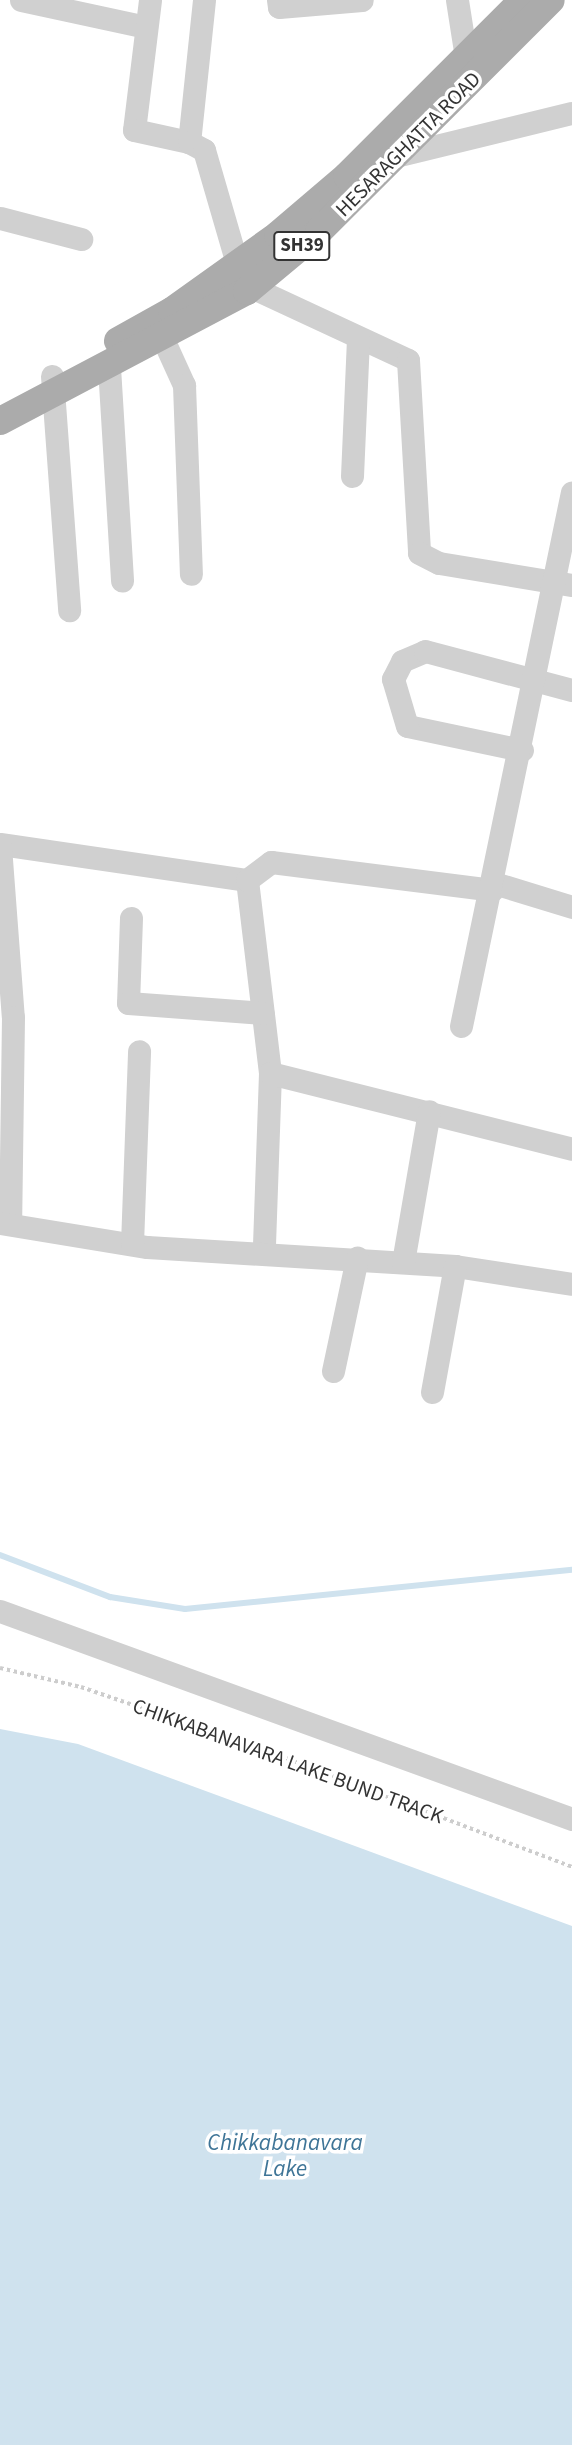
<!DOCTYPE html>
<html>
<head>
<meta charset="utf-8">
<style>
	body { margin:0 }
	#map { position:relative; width:572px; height:2445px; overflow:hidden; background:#fff; font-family:"Source Sans 3",sans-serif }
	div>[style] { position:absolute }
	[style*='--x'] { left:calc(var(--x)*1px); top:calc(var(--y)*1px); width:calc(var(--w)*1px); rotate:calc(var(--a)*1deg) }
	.water>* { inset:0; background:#cfe2ee }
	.stream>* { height:6px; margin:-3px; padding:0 3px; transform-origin:3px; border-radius:3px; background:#cfe2ee }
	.path>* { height:3.5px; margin-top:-1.75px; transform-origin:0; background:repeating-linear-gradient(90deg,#cdcdcd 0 3.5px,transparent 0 7px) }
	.minor>* { height:23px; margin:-11.5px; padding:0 11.5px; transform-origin:11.5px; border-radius:11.5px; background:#d0d0d0 }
	.major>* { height:28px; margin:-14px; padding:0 14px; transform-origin:14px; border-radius:14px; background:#ababab }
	span { translate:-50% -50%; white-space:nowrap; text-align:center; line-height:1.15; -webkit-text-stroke:7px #fff; paint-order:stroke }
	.shield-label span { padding:2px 5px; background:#fff; border:2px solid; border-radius:5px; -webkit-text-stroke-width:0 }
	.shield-label { font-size:19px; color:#333; font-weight:700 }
	.street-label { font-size:21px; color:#333 }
	.water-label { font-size:23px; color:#3f7597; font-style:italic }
</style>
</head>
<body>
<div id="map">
	<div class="water">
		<i style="clip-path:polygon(0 1729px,78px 1744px,572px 1926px,572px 2445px,0 2445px)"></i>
	</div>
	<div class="stream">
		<i style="--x:0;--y:1555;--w:118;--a:20.9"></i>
		<i style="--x:110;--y:1597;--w:76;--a:9.1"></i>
		<i style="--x:185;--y:1609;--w:389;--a:-5.8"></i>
	</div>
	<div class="path">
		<i style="--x:0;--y:1668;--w:83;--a:13.2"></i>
		<i style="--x:81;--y:1687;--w:197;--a:19"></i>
		<i style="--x:267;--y:1751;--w:326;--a:20.8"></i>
	</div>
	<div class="minor">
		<i style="--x:21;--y:0;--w:128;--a:12.2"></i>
		<i style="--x:150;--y:0;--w:131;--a:97"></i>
		<i style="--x:134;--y:130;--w:56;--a:12.3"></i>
		<i style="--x:204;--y:0;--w:143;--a:96"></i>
		<i style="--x:189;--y:142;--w:17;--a:28"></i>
		<i style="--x:204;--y:150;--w:122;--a:73.8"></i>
		<i style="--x:278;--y:0;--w:7;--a:82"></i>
		<i style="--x:279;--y:7;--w:83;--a:-4.8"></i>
		<i style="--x:457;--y:0;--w:71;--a:81.1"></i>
		<i style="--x:387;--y:158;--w:190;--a:-13.7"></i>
		<i style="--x:0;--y:218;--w:84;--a:14.5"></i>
		<i style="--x:251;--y:287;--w:173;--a:24.9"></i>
		<i style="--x:408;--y:360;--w:193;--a:86.7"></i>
		<i style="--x:419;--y:553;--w:22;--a:27"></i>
		<i style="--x:439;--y:563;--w:135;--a:9.4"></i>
		<i style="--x:163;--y:339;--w:51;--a:65.5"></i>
		<i style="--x:184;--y:385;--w:189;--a:87.9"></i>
		<i style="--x:109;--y:367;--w:214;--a:86.5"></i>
		<i style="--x:52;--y:376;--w:235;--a:85.8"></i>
		<i style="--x:352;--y:476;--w:138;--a:-87.5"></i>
		<i style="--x:522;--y:750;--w:117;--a:-168.2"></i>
		<i style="--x:407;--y:726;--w:49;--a:-106.6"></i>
		<i style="--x:393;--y:679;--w:20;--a:-63"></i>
		<i style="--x:402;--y:661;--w:25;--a:-23"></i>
		<i style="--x:425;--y:651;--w:152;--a:14.9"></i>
		<i style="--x:0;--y:844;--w:250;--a:8.3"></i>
		<i style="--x:247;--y:880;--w:194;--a:83.2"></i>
		<i style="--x:270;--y:1073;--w:176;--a:92"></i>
		<i style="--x:0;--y:846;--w:171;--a:85.7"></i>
		<i style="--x:13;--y:1017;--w:207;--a:90.8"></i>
		<i style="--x:247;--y:880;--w:30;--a:-37"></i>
		<i style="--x:271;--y:862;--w:223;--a:7.2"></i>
		<i style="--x:494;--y:883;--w:82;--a:17.1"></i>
		<i style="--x:131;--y:918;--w:85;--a:92"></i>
		<i style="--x:128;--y:1003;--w:135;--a:4.2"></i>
		<i style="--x:461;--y:1026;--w:545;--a:-78.26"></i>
		<i style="--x:270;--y:1073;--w:311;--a:14.1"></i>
		<i style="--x:0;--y:1223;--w:149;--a:9.3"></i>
		<i style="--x:147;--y:1247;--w:309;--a:3.5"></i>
		<i style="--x:455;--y:1266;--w:118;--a:8.7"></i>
		<i style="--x:132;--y:1244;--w:193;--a:-87.9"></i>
		<i style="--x:403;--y:1262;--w:153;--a:-80.2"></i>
		<i style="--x:333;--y:1371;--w:116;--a:-78"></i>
		<i style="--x:432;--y:1392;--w:128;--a:-79.7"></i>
		<i style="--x:0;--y:1611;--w:609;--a:19.98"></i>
	</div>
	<div class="major">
		<i style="--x:118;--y:341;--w:62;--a:-29.1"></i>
		<i style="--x:172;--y:311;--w:130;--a:-35.6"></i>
		<i style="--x:278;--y:235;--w:91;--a:-40.5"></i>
		<i style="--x:347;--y:176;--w:249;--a:-45"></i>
		<i style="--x:0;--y:421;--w:279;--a:-27.8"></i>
		<i style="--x:247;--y:291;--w:94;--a:-39.8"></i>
		<i style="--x:319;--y:231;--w:327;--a:-44.9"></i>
	</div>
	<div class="shield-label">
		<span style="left:302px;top:246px">SH39</span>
	</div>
	<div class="street-label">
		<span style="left:408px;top:144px;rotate:-45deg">HESARAGHATTA ROAD</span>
		<span style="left:288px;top:1761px;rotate:20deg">CHIKKABANAVARA LAKE BUND TRACK</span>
	</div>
	<div class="water-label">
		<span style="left:285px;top:2156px">Chikkabanavara<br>Lake</span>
	</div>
</div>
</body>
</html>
